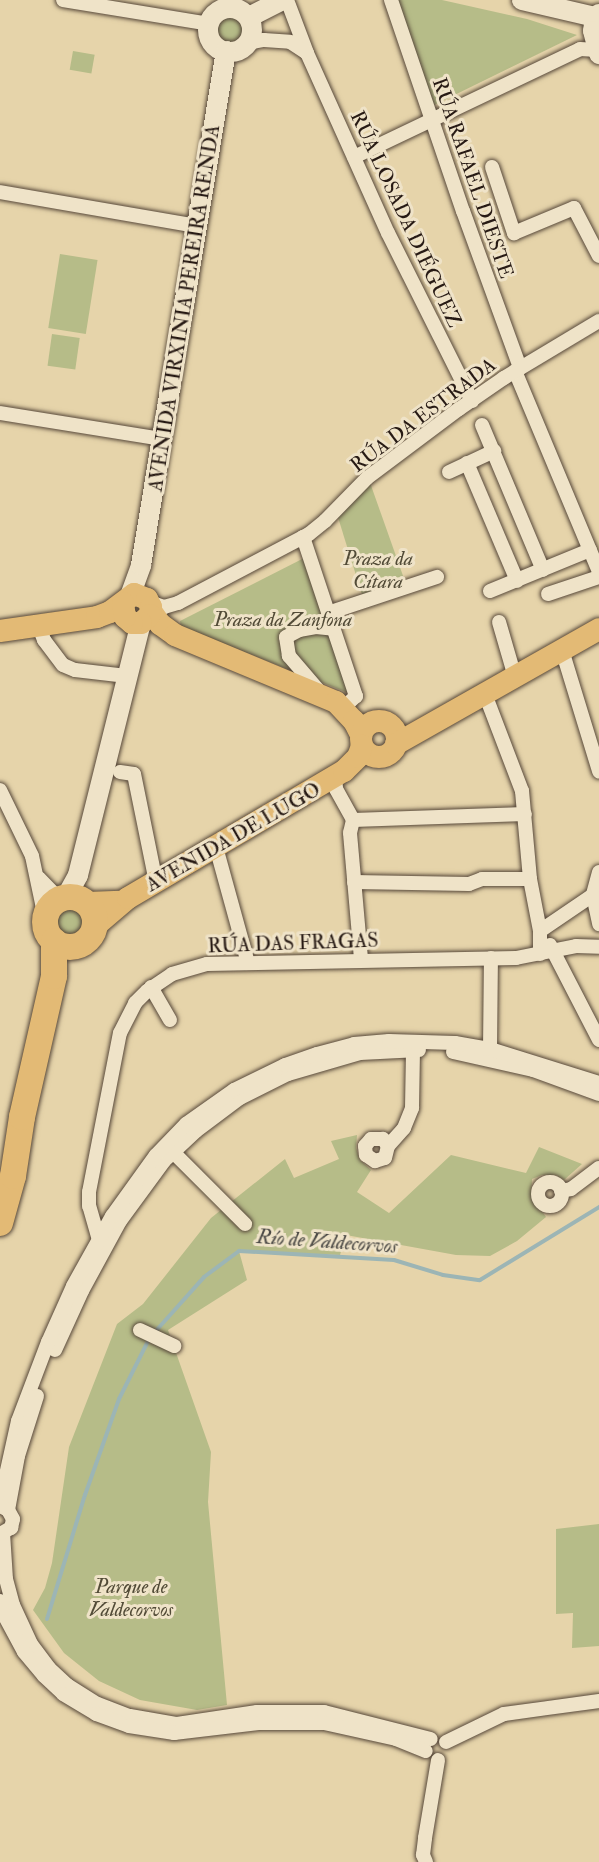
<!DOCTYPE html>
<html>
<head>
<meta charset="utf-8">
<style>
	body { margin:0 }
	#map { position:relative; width:599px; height:1862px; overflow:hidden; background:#e6d4aa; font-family:"IM FELL Double Pica",serif }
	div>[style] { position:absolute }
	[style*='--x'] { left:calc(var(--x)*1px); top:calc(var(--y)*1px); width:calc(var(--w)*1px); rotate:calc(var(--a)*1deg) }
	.green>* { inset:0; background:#b6bc88; transform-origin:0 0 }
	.round { border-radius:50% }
	.stream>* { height:4px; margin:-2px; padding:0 2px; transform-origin:2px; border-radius:2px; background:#9cb5b5 }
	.roads { filter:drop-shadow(0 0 2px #57483a) drop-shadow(0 0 2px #57483a) }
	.street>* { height:14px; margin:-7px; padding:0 7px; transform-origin:7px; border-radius:7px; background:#efe3c8 }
	.street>.ring { margin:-7px; padding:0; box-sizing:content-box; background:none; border:14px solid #efe3c8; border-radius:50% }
	.secondary>* { height:20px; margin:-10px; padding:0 10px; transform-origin:10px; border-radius:10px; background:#efe3c8 }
	.secondary>.ring { margin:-10px; padding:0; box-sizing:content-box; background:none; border:20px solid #efe3c8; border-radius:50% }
	.primary>* { height:22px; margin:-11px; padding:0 11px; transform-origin:11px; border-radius:11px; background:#e3ba75 }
	.primary>.ring { margin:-11px; padding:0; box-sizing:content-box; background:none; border:22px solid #e3ba75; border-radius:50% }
	.highway>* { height:26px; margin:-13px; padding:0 13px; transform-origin:13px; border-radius:13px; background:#e3ba75 }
	.highway>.ring { margin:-13px; padding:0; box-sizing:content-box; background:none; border:26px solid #e3ba75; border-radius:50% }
	span { translate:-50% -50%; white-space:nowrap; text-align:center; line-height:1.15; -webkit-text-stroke:6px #efe3c8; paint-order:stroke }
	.street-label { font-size:20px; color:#271a14 }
	.park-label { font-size:20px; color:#524b37; font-style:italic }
	.water-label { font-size:21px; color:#4a4844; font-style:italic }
</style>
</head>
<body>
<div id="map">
	<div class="green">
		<i style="clip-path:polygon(393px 0,442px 0,527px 19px,577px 35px,426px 109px)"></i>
		<i class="round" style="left:218px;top:17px;width:26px;height:26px"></i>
		<i style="left:73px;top:51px;width:22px;height:19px;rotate:10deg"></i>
		<i style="left:60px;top:254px;width:38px;height:75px;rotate:9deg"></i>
		<i style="left:52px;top:334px;width:28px;height:32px;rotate:8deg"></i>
		<i style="clip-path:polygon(368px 477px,407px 587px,364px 601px,336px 511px)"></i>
		<i style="clip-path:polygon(310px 555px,356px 696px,181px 627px,180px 621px)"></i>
		<i class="round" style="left:55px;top:906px;width:30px;height:30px"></i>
		<i style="clip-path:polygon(357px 1135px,356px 1148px,360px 1160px,371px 1170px,357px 1192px,389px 1213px,451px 1155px,526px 1173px,539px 1147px,582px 1164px,564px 1180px,556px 1175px,542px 1175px,532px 1179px,531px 1196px,546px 1217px,517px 1241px,490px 1256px,456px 1255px,346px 1235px,340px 1255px,239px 1251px,247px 1280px,168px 1330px,211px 1452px,208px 1502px,227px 1705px,197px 1710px,140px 1700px,99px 1681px,64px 1653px,33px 1610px,45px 1588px,52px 1563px,69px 1447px,117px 1324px,143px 1304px,211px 1218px,285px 1159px,294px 1178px,339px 1159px,331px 1141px)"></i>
		<i style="clip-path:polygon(599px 1524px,599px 1646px,572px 1648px,573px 1613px,556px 1614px,556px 1529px)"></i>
	</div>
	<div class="stream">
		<i style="--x:154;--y:1333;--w:75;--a:-48.2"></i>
		<i style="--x:204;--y:1277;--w:44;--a:-36.6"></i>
		<i style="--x:239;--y:1251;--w:155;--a:3.3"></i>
		<i style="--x:394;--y:1260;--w:51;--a:17"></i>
		<i style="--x:443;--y:1275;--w:37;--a:8"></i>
		<i style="--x:480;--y:1280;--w:140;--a:-31.5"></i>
		<i style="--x:47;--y:1619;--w:130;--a:-73"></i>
		<i style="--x:85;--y:1495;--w:102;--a:-70.5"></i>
		<i style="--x:119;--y:1399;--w:67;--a:-63.4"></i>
	</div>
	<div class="roads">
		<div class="street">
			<i style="--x:63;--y:0;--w:148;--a:9.3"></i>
			<i style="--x:287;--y:0;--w:57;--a:69.3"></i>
			<i style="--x:307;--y:53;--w:197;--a:65.8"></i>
			<i style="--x:388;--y:233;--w:188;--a:63.4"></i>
			<i style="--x:391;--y:0;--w:223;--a:71.2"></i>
			<i style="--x:463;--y:211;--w:167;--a:70"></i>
			<i style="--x:248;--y:43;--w:16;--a:-11"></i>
			<i style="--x:264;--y:40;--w:26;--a:4"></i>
			<i style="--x:290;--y:42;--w:20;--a:33"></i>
			<i style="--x:354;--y:157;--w:250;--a:-25.5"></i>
			<i style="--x:580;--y:49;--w:17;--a:3"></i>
			<i style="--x:492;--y:167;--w:70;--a:71.6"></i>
			<i style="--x:514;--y:233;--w:65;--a:-22.6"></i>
			<i style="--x:574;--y:208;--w:54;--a:62.5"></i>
			<i style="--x:0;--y:192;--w:200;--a:9.8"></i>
			<i style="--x:515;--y:371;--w:218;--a:67.3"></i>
			<i style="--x:0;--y:413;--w:164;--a:9.1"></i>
			<i style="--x:482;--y:425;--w:157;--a:67.2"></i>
			<i style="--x:467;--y:463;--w:128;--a:67"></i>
			<i style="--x:449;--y:472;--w:50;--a:-25"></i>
			<i style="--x:303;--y:537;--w:168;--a:71.6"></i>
			<i style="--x:356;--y:696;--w:18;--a:137"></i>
			<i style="--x:490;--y:591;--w:108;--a:-22.3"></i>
			<i style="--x:548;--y:594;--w:54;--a:-18.4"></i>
			<i style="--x:150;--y:602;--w:15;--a:20"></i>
			<i style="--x:164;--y:607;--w:15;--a:-16"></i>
			<i style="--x:178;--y:603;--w:148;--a:-27.8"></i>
			<i style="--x:309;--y:534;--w:21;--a:-39"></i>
			<i style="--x:325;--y:521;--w:60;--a:-45.7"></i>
			<i style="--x:367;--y:478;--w:115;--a:-36.9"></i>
			<i style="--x:459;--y:409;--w:55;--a:-34.6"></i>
			<i style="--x:504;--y:378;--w:111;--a:-31"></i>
			<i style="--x:328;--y:613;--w:115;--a:-18.3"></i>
			<i style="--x:499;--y:622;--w:57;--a:73.8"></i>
			<i style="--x:39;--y:627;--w:14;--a:69"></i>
			<i style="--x:44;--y:640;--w:31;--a:53"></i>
			<i style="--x:63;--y:665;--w:13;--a:23"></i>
			<i style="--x:75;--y:670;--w:52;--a:6.6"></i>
			<i style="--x:562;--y:650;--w:127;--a:73"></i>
			<i style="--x:320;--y:692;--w:48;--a:-130.7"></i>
			<i style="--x:289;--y:656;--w:19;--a:-99"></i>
			<i style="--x:286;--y:637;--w:15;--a:-28"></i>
			<i style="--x:299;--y:630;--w:17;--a:-10"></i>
			<i style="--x:316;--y:627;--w:18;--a:6"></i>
			<i style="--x:485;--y:694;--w:104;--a:69.1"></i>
			<i style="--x:522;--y:791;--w:88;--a:84.8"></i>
			<i style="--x:530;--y:879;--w:53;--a:79.1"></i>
			<i style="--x:540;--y:931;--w:23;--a:90"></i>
			<i style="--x:120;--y:772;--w:14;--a:8"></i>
			<i style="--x:134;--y:774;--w:110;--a:78.5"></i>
			<i style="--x:335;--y:777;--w:12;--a:85"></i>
			<i style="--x:336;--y:789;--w:35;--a:61"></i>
			<i style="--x:0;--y:790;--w:73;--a:64.1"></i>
			<i style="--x:32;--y:856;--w:53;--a:78.1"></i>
			<i style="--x:43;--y:908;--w:6;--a:51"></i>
			<i style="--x:353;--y:820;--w:172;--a:-2"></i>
			<i style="--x:353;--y:820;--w:13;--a:103"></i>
			<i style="--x:350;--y:833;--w:127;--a:85"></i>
			<i style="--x:216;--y:847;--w:120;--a:74.6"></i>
			<i style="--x:599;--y:872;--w:24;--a:105"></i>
			<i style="--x:593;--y:895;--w:30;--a:78"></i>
			<i style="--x:39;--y:878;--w:29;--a:46"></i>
			<i style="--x:354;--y:882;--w:115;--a:1"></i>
			<i style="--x:469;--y:884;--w:14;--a:-21"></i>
			<i style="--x:482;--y:879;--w:48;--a:0"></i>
			<i style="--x:540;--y:931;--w:64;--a:-34.2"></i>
			<i style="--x:550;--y:945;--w:107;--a:62.7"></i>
			<i style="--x:151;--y:987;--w:38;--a:60"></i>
			<i style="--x:490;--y:1049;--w:91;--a:-89.4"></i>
			<i style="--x:453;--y:1052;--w:82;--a:12.7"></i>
			<i style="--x:533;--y:1070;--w:70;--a:20"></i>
			<i style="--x:388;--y:1146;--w:9;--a:-126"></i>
			<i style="--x:383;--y:1139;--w:12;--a:180"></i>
			<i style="--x:371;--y:1139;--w:9;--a:131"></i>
			<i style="--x:365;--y:1146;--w:9;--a:84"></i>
			<i style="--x:366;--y:1155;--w:11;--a:34"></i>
			<i style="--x:375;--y:1161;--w:10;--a:-17"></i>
			<i style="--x:385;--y:1158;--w:12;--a:-76"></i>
			<i style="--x:388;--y:1146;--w:24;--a:-48"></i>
			<i style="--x:404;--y:1128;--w:22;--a:-68"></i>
			<i style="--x:412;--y:1108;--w:58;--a:-89"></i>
			<i style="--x:173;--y:1152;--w:102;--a:45"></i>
			<i class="ring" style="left:538px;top:1182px;width:10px;height:10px"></i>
			<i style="--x:561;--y:1191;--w:10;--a:-11"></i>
			<i style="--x:571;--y:1189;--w:35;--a:-37"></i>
			<i style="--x:99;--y:1240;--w:35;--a:-106"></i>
			<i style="--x:89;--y:1206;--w:14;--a:-90"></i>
			<i style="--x:89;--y:1192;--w:162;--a:-79"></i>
			<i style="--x:120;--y:1033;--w:34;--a:-63"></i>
			<i style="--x:135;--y:1003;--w:17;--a:-45"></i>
			<i style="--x:147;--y:991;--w:30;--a:-34"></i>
			<i style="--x:172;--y:974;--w:36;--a:-16"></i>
			<i style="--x:207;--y:964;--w:309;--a:-1.1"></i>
			<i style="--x:516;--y:958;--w:61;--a:-11.3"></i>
			<i style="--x:576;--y:946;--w:23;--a:2"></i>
			<i style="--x:140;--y:1330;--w:38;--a:25"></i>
			<i style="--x:55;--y:1350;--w:65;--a:-65.4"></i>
			<i style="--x:82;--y:1291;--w:80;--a:-61.5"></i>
			<i style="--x:120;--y:1221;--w:74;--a:-53.7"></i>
			<i style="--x:164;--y:1161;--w:44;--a:-43.2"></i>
			<i style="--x:196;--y:1131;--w:55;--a:-36.9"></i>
			<i style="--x:240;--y:1098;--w:54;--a:-26.6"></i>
			<i style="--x:288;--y:1074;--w:75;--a:-16.3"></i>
			<i style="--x:360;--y:1053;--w:59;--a:-2.9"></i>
			<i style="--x:0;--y:1502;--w:83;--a:-77.5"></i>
			<i style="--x:18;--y:1421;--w:85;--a:-69.2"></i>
			<i style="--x:48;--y:1342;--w:61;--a:-65.9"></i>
			<i style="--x:73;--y:1286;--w:80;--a:-60.9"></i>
			<i style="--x:112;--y:1216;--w:75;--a:-54.2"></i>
			<i style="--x:156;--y:1155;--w:43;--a:-45.9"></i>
			<i style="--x:186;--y:1124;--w:59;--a:-35.3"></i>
			<i style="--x:234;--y:1090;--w:57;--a:-26.1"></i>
			<i style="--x:285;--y:1065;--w:34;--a:-19"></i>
			<i style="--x:317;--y:1054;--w:38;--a:-15"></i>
			<i style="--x:354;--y:1044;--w:35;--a:-5"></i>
			<i style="--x:389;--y:1041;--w:66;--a:1.7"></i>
			<i style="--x:455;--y:1043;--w:36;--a:10"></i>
			<i style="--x:490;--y:1049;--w:114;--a:17.3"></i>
			<i style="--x:8;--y:1510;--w:55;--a:-79.5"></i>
			<i style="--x:18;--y:1456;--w:63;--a:-72.4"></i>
			<i style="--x:3;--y:1533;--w:46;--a:86.3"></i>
			<i style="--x:6;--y:1579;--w:27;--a:75"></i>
			<i style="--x:13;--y:1605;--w:43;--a:65.2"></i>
			<i style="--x:31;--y:1644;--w:30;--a:53"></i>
			<i style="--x:49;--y:1668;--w:25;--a:43"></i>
			<i style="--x:67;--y:1685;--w:36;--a:32"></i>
			<i style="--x:98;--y:1704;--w:34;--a:21"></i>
			<i style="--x:130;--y:1716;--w:48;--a:9.7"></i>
			<i style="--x:177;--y:1724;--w:81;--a:-8.5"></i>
			<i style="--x:257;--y:1712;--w:67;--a:0"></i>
			<i style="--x:324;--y:1712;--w:110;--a:14.2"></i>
			<i style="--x:0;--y:1534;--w:13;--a:-29"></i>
			<i style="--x:11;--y:1528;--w:9;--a:-77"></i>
			<i style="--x:13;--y:1519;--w:10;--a:-119"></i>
			<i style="--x:8;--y:1510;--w:7;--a:-153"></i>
			<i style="--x:0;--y:1601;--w:12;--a:76"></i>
			<i style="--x:3;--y:1613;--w:44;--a:61.7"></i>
			<i style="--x:24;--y:1652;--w:31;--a:50"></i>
			<i style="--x:44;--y:1676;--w:26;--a:43"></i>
			<i style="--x:63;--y:1694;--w:39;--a:31"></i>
			<i style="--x:96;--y:1714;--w:35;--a:20"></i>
			<i style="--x:129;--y:1726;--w:46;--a:8.8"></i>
			<i style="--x:174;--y:1733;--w:85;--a:-6.8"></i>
			<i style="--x:258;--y:1723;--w:66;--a:0"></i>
			<i style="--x:324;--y:1723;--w:74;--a:12.5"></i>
			<i style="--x:396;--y:1739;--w:32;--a:22"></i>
			<i style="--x:446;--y:1742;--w:64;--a:-25.8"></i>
			<i style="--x:504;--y:1714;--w:96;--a:-7.8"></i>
			<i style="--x:426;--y:1862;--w:8;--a:-113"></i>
			<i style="--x:423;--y:1855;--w:17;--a:-83"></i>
			<i style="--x:425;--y:1838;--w:79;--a:-80.5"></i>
		</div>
		<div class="secondary">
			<i style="--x:522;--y:0;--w:75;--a:13.1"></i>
			<i class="ring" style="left:208px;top:8px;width:24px;height:24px"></i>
			<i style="--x:599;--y:14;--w:5;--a:143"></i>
			<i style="--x:595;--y:17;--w:14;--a:98"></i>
			<i style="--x:593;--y:31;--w:24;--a:75"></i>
			<i style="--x:249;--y:17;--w:38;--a:-27"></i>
			<i style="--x:130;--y:596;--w:33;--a:-70"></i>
			<i style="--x:141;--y:565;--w:521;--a:-80.61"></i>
			<i style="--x:66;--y:897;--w:25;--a:-61"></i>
			<i style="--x:78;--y:875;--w:260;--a:-76"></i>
		</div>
		<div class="primary">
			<i style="--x:151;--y:611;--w:16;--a:55"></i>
			<i style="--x:160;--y:624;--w:19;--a:36"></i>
			<i style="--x:175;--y:635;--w:174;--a:22.6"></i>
			<i style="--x:336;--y:702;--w:26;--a:47"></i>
			<i style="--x:354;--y:721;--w:16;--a:63"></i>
			<i style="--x:0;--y:631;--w:98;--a:-8.2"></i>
			<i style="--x:97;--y:617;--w:14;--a:-21"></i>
			<i style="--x:110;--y:612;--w:30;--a:-37"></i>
			<i style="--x:134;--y:594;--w:14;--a:21"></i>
			<i style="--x:147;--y:599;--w:9;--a:63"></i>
			<i style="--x:151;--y:607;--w:8;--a:97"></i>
			<i style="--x:150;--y:615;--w:12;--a:138"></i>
			<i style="--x:141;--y:623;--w:9;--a:180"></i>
			<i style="--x:132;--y:623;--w:9;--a:-139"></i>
			<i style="--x:125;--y:617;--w:14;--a:-98"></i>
			<i class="ring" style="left:361px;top:721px;width:14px;height:14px"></i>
			<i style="--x:396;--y:744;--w:233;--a:-29.5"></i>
			<i style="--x:87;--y:903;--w:34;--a:-2"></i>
			<i style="--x:95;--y:926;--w:43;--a:-40.3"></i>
			<i style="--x:128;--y:898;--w:251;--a:-30.5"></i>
			<i style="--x:344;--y:771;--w:20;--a:-45"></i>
			<i style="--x:358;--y:757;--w:12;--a:-70"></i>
		</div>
		<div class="highway">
			<i class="ring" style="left:45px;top:897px;width:24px;height:24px"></i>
			<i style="--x:0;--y:1223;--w:49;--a:-74.5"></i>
			<i style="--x:13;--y:1176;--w:60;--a:-81.3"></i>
			<i style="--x:22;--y:1117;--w:145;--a:-77.2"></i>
			<i style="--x:54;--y:976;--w:35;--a:-90"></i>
		</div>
	</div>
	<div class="street-label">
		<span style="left:473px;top:178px;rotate:71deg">RÚA RAFAEL DIESTE</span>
		<span style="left:406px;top:219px;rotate:65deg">RÚA LOSADA DIÉGUEZ</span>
		<span style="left:184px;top:308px;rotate:-81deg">AVENIDA VIRXINIA PEREIRA RENDA</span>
		<span style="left:423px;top:415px;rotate:-37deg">RÚA DA ESTRADA</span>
		<span style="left:233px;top:837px;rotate:-30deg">AVENIDA DE LUGO</span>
		<span style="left:293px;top:943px;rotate:-2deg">RÚA DAS FRAGAS</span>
	</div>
	<div class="park-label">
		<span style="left:378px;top:570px">Praza da<br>Cítara</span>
		<span style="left:283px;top:619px">Praza da Zanfona</span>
		<span style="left:131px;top:1598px">Parque de<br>Valdecorvos</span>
	</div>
	<div class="water-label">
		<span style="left:327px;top:1242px;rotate:4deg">Río de Valdecorvos</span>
	</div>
</div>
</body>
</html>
